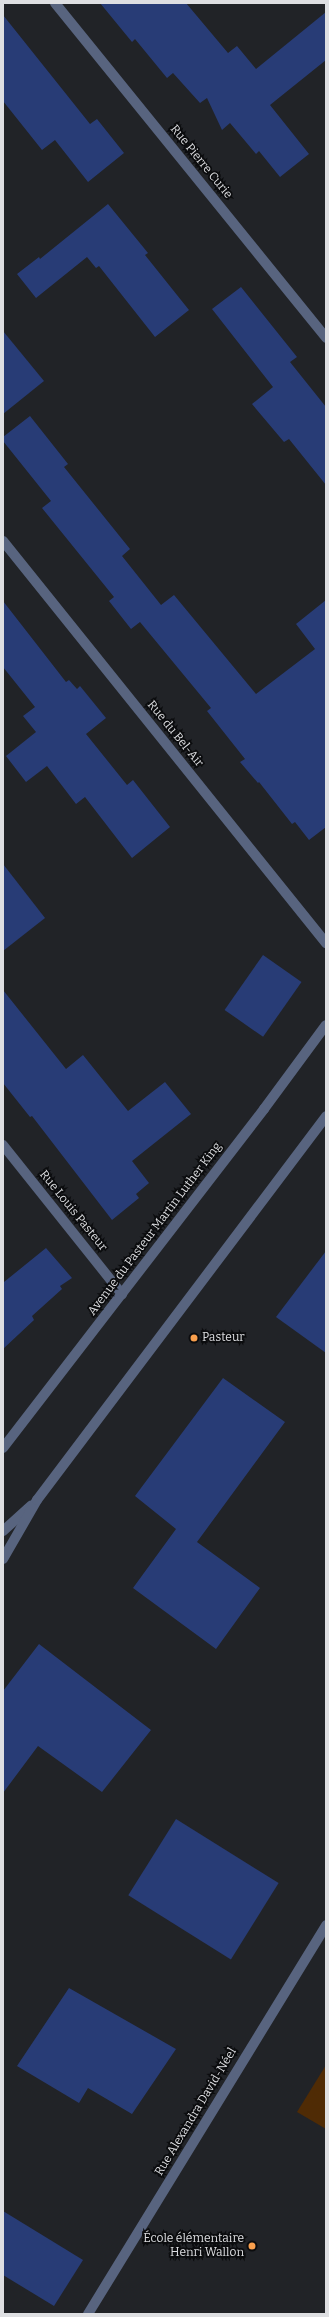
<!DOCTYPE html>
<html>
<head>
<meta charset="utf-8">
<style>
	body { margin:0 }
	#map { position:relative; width:329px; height:2317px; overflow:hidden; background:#212327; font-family:Bitter,serif }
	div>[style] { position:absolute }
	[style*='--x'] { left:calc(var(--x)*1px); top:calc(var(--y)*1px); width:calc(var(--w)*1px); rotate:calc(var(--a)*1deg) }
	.green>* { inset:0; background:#4f2b05 }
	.building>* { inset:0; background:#283c76; transform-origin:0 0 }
	.minor>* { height:10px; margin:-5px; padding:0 5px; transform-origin:5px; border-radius:5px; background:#58647f }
	.tertiary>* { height:10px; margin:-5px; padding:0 5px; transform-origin:5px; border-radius:5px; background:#58647f }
	.dots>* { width:11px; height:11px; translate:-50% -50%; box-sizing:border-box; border:2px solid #0b0c0e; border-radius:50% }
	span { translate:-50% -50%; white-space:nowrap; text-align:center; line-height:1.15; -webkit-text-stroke:3.5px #0b0c0e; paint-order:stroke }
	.street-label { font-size:12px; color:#dedfe2 }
	.poi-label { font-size:12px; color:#dedfe2 }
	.left { translate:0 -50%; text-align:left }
	.right { translate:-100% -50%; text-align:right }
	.frame { position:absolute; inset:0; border:4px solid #dedfe2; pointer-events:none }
</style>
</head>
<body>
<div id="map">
	<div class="green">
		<i style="clip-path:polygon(326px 2065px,326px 2129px,297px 2112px)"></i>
	</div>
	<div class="building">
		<i style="clip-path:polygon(100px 3px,186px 3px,228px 53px,237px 46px,256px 69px,326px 12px,326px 60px,270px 105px,309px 154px,280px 177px,259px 151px,256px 154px,230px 123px,222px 130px,207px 98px,200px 103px,173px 73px,167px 78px,135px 39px,132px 42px)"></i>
		<i style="clip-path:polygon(3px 15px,90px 124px,97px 119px,124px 153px,88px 182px,55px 140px,42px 150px,3px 101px)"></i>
		<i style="clip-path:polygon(108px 204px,148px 253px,145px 255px,189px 310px,155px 337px,99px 266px,96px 268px,87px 257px,36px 298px,17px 274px,39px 257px,40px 259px)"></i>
		<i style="clip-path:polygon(241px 287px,297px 357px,290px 362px,326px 407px,326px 485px,289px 439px,284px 442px,252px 404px,273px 387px,212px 309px)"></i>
		<i style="clip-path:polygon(3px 331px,44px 381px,3px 414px)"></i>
		<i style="clip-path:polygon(30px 416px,68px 464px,64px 467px,130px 549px,122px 556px,161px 605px,174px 595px,256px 694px,315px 649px,296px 624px,326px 600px,326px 827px,309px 840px,295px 822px,292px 824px,259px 782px,258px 783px,240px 762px,245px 759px,207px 711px,211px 708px,140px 622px,131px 629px,109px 601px,114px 597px,42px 508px,51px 501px,3px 441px,3px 437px)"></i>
		<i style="clip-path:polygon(3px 601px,66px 682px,69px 680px,77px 689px,80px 686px,106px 718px,86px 734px,127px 785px,133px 780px,170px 827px,132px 858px,85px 797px,76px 804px,47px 766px,26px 782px,6px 756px,36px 732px,23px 716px,35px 707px,3px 667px)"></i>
		<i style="clip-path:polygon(3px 864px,45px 918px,3px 951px)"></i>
		<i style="left:263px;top:955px;width:47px;height:67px;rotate:35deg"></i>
		<i style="clip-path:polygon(3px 990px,66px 1069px,83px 1055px,128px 1111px,165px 1082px,191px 1114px,132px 1161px,149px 1183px,136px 1194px,139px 1198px,112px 1220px,32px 1116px,30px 1117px,3px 1083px)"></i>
		<i style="clip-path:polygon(46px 1248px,72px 1278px,60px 1286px,62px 1289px,32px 1316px,34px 1320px,3px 1349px,3px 1280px,4px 1282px)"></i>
		<i style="clip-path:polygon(326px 1251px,326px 1353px,276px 1317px)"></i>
		<i style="clip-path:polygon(223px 1378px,285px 1422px,197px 1542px,260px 1588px,216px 1649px,133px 1588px,176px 1529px,135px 1496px)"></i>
		<i style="clip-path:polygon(39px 1644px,151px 1730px,102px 1792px,38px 1746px,3px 1793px,3px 1691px)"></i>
		<i style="left:176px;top:1819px;width:121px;height:90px;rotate:32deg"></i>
		<i style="clip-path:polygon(69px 1988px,176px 2049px,132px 2114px,88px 2088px,79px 2103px,17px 2066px)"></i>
		<i style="clip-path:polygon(3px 2211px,83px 2260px,54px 2306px,3px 2275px)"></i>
	</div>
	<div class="minor">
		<i style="--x:55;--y:3;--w:431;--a:51"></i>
		<i style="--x:3;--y:541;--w:516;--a:51.22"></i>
		<i style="--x:3;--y:1145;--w:191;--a:51.4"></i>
		<i style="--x:3;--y:1448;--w:428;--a:-52.4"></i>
		<i style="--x:264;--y:1109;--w:104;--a:-53.6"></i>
		<i style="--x:88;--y:2314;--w:456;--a:-58.5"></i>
	</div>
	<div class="tertiary">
		<i style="--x:3;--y:1531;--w:38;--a:-42"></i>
		<i style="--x:3;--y:1559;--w:68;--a:-60"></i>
		<i style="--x:37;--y:1500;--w:481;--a:-53"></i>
	</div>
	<div class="dots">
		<i style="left:194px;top:1338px;background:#f99f4d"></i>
		<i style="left:252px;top:2246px;background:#f99f4d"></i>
	</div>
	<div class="street-label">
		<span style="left:201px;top:162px;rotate:51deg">Rue Pierre Curie</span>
		<span style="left:175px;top:734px;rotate:51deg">Rue du Bel-Air</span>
		<span style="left:73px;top:1211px;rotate:51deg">Rue Louis Pasteur</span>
		<span style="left:155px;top:1229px;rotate:-53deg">Avenue du Pasteur Martin Luther King</span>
		<span style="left:196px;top:2112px;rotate:-59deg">Rue Alexandra David-Néel</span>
	</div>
	<div class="poi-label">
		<span class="left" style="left:202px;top:1338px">Pasteur</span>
		<span class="right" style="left:244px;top:2246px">École élémentaire<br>Henri Wallon</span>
	</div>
	<div class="frame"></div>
</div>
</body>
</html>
